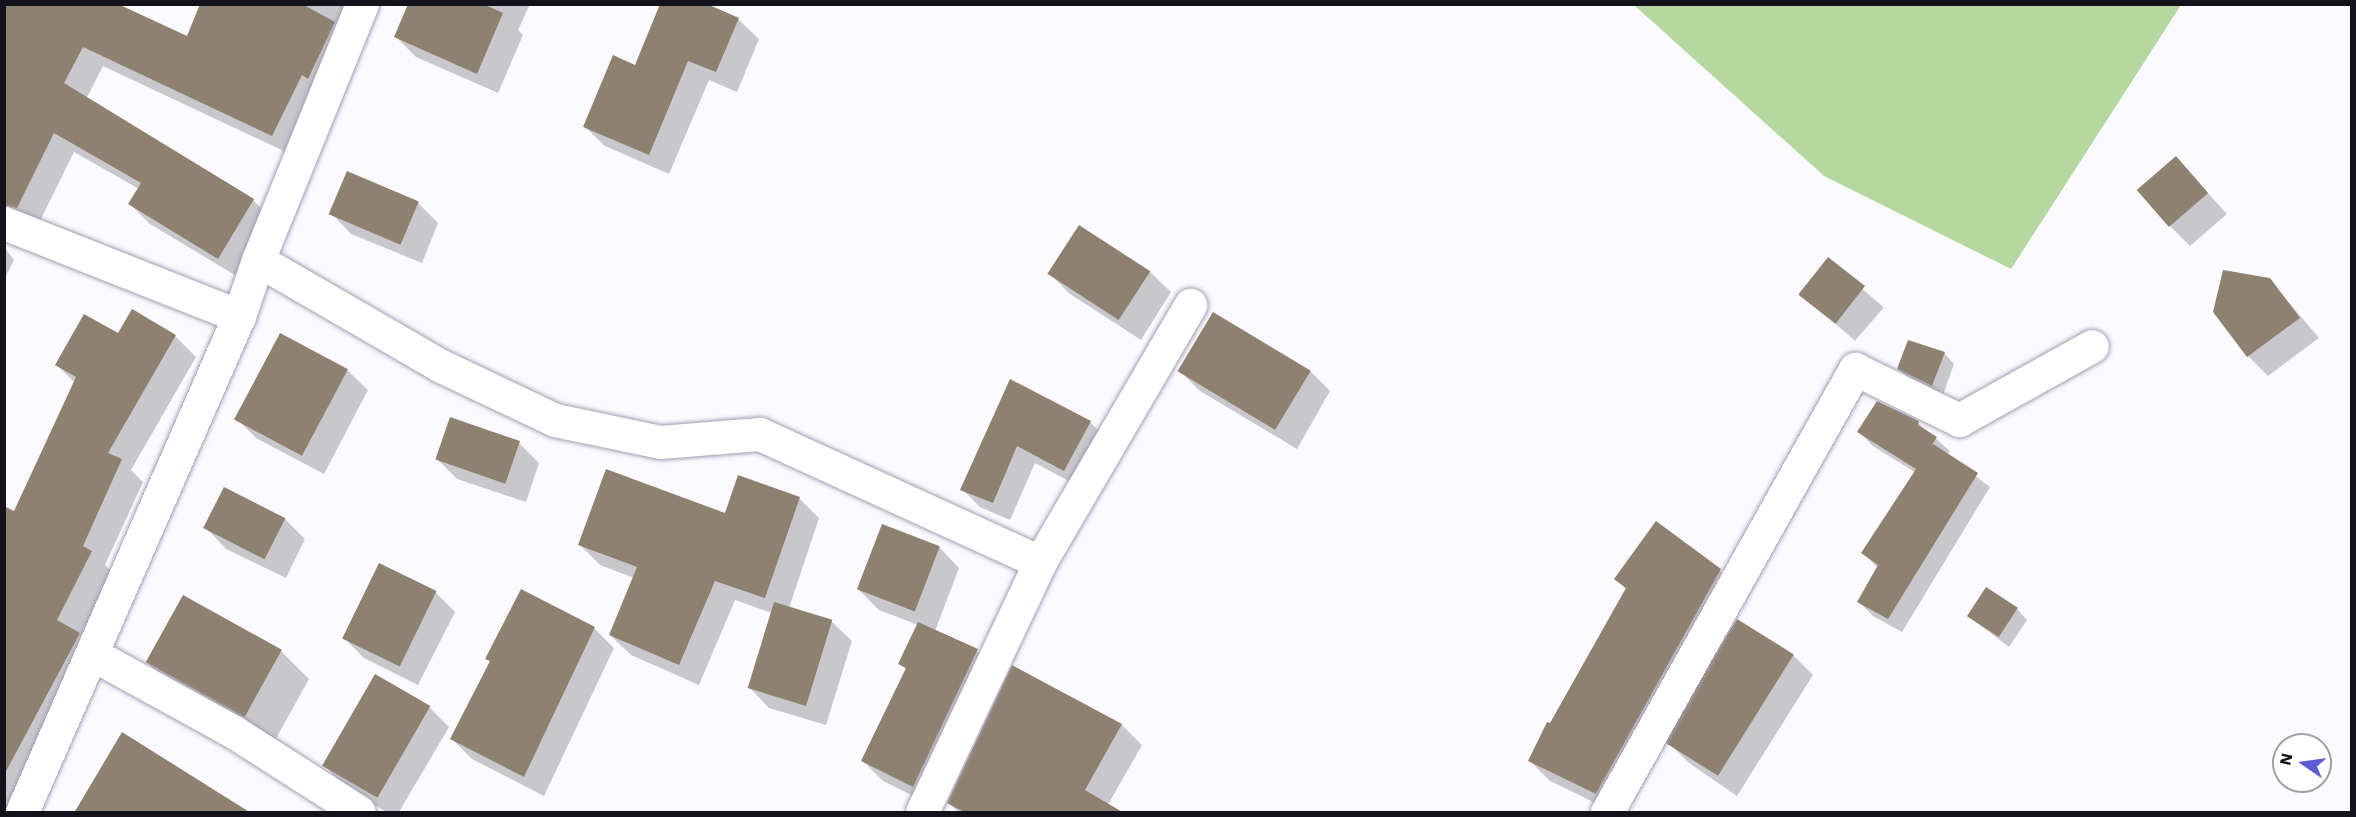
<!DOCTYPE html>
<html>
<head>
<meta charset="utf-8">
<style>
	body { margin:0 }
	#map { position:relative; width:2356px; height:817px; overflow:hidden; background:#fbfaff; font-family:"Work Sans",sans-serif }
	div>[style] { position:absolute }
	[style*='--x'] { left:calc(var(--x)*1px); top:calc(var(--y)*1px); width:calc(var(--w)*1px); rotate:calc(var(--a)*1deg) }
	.green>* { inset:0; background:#b4d8a0 }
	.shadow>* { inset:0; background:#0003; transform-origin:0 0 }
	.building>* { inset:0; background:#8f8170; transform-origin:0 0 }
	.roads { filter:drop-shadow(0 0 2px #a39eb2) drop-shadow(0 0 2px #a39eb2) }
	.street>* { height:33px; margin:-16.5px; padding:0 16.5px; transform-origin:16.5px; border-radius:16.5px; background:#fff }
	span { translate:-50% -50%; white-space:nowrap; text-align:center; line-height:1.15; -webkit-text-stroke:4.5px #fff; paint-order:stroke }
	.frame { position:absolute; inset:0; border:6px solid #14121a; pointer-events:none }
	.north { position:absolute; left:2272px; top:733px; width:60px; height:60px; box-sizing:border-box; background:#fff; border:2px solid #a1a0a3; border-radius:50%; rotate:283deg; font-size:16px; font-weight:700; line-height:24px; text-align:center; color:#14121a }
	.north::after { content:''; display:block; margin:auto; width:21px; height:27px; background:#5b5cd4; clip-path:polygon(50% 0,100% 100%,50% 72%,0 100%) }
</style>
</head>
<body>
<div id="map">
	<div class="green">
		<i style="clip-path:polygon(1634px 5px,2181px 5px,2011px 269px,1824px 176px)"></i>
	</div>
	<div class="shadow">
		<i style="clip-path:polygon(4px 4px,187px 38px,202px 4px,348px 4px,292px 155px,103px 66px,86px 99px,253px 200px,273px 220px,238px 277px,150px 224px,130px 204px,139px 189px,74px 152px,37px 227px,6px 236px,5px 248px,14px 260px,4px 280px)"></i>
		<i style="clip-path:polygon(409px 4px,530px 4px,518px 30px,523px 35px,498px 93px,416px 57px,396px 37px)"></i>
		<i style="clip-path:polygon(738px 19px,759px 39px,737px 92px,709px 80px,669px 174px,605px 146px,584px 126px,636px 67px)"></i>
		<i style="clip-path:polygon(2176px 158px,2227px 214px,2190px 246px,2170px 226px)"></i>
		<i style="clip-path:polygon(418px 203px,438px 223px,422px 263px,351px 234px,331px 213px)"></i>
		<i style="left:1828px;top:259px;width:74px;height:44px;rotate:41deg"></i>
		<i style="clip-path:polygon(1150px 272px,1171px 292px,1141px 340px,1070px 294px,1050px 274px)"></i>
		<i style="clip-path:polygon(2269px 279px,2319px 338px,2268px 376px,2248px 356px)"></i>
		<i style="clip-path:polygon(119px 335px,175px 336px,196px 357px,131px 470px,143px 482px,105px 565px,113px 573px,25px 812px,4px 812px,4px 516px,15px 513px,75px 383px,57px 365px)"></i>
		<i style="clip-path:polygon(280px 335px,347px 370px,368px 390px,324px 474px,256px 438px,236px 418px)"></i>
		<i style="clip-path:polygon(1944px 353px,1954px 364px,1943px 395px,1909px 379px,1899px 369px)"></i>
		<i style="clip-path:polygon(1180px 371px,1310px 371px,1330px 391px,1297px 449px,1200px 391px)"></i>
		<i style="clip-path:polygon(1011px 381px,1090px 422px,1107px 439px,1082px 488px,1035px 463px,1010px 520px,980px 507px,962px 489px)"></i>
		<i style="clip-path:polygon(1918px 423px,1950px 451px,1947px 455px,1990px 487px,1902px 632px,1873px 616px,1859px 602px,1878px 568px,1863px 553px,1916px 473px,1873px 446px,1859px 432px)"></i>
		<i style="clip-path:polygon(519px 443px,539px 463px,526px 502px,457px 479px,437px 459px)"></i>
		<i style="clip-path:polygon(799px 498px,819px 518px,789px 608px,831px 621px,852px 641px,826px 725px,769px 708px,749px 687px,772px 613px,735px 600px,699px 685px,631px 655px,610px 635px,634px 578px,600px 565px,580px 545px)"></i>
		<i style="clip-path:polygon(285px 519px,305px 539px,286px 578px,226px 549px,206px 528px)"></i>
		<i style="clip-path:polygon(1656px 523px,1720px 571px,1741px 591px,1614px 812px,1550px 781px,1530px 761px,1626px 589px,1616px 579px)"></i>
		<i style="clip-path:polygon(939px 547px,959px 568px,935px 631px,977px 651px,997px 671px,934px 806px,883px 781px,863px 761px,907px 670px,900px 664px,918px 625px,879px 610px,859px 590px)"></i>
		<i style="clip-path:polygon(435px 592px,455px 612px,418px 685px,364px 658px,344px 638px)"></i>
		<i style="clip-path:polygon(2017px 609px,2027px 620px,2009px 647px,1968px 616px)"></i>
		<i style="clip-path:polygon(594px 628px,614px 648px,544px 796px,472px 759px,452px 739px,491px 663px,487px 658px)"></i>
		<i style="clip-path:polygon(281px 651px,309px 679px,273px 744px,175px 690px,147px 662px)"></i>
		<i style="clip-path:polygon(1793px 655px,1813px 675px,1737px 796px,1689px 763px,1669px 743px)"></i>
		<i style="clip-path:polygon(1013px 667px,1122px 725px,1142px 745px,1105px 810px,1108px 812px,958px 812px,949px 803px)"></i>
		<i style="clip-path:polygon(429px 707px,449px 727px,399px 812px,386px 812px,345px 786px,325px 766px)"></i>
	</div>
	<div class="building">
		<i style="clip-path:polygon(4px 4px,118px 4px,187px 36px,200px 4px,302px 4px,335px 22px,308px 79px,302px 75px,272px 136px,83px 47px,64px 83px,254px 199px,218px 259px,128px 204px,141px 183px,54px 133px,17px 208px,4px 205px)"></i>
		<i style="clip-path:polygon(408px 4px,483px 4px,503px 13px,477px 74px,394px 37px)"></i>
		<i style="clip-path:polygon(660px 4px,707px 4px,739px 18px,716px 72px,688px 61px,649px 155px,583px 127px,613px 55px,635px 65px)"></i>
		<i style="left:2176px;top:156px;width:49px;height:52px;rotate:49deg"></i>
		<i style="left:347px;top:171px;width:78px;height:47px;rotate:23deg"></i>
		<i style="left:1079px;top:225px;width:85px;height:58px;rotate:33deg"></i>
		<i style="left:1828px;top:257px;width:47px;height:48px;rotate:38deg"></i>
		<i style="clip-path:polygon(2223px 270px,2270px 278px,2300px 318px,2247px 357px,2213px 312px)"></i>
		<i style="clip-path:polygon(132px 309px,176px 335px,108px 453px,122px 459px,83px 546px,92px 551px,57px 620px,80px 633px,4px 775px,4px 506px,14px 511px,76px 377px,55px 365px,84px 314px,118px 333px)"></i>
		<i style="left:1213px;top:312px;width:114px;height:69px;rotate:31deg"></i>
		<i style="left:280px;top:333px;width:77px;height:98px;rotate:28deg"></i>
		<i style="clip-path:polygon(1908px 340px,1945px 352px,1932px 386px,1897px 369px)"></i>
		<i style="clip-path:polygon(1010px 379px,1091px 421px,1064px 471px,1017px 446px,993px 503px,960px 490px)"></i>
		<i style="clip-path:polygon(1877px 401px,1919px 421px,1918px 425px,1937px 437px,1930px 448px,1933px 444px,1978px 473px,1888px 619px,1857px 602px,1878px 565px,1861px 553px,1916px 469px,1857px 432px)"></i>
		<i style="left:450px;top:417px;width:74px;height:45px;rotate:19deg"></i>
		<i style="clip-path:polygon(606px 469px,725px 513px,738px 475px,800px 497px,765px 598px,715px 581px,679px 665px,609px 635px,637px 567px,578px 545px)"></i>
		<i style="left:224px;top:487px;width:69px;height:46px;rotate:27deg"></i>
		<i style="clip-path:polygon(1656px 521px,1721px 569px,1596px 794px,1528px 761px,1547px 722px,1550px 723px,1626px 588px,1614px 579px)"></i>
		<i style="left:882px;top:524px;width:62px;height:70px;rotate:21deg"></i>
		<i style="left:379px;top:563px;width:64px;height:84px;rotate:26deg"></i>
		<i style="left:1986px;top:587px;width:38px;height:35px;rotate:33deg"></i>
		<i style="clip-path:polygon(521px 589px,595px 627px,524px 777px,450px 739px,490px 661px,485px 659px)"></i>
		<i style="left:183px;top:595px;width:113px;height:77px;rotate:29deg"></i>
		<i style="left:774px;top:602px;width:61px;height:90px;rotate:17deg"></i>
		<i style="left:1737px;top:619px;width:67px;height:143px;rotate:32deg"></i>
		<i style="clip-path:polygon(918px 622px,978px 649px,913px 787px,861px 761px,906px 668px,898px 664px)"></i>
		<i style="clip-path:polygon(1012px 665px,1122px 724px,1085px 790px,1124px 813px,966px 813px,947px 803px)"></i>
		<i style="left:375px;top:674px;width:64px;height:106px;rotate:30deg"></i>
		<i style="clip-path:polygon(122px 732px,251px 813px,74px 813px)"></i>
	</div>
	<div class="roads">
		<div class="street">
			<i style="--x:4;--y:223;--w:253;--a:21.6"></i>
			<i style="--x:258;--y:260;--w:209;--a:30.1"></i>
			<i style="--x:439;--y:365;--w:128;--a:25.4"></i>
			<i style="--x:555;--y:420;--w:107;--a:11.8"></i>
			<i style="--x:660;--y:442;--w:100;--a:-4.6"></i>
			<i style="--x:760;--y:434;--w:308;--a:24.6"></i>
			<i style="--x:92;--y:654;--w:162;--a:28.8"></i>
			<i style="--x:234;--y:732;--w:148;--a:32.6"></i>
			<i style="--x:22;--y:812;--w:541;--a:-66.37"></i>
			<i style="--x:239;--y:316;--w:59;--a:-71.3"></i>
			<i style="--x:258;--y:260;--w:276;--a:-67.9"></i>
			<i style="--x:922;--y:812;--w:276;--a:-64.7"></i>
			<i style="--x:1040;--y:562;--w:298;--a:-59.7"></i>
			<i style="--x:1607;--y:812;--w:508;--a:-60.76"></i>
			<i style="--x:1855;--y:369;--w:116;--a:26.1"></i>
			<i style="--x:1959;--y:420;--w:152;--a:-29.1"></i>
		</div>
	</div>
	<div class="frame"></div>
	<div class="north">N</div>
</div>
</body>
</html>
